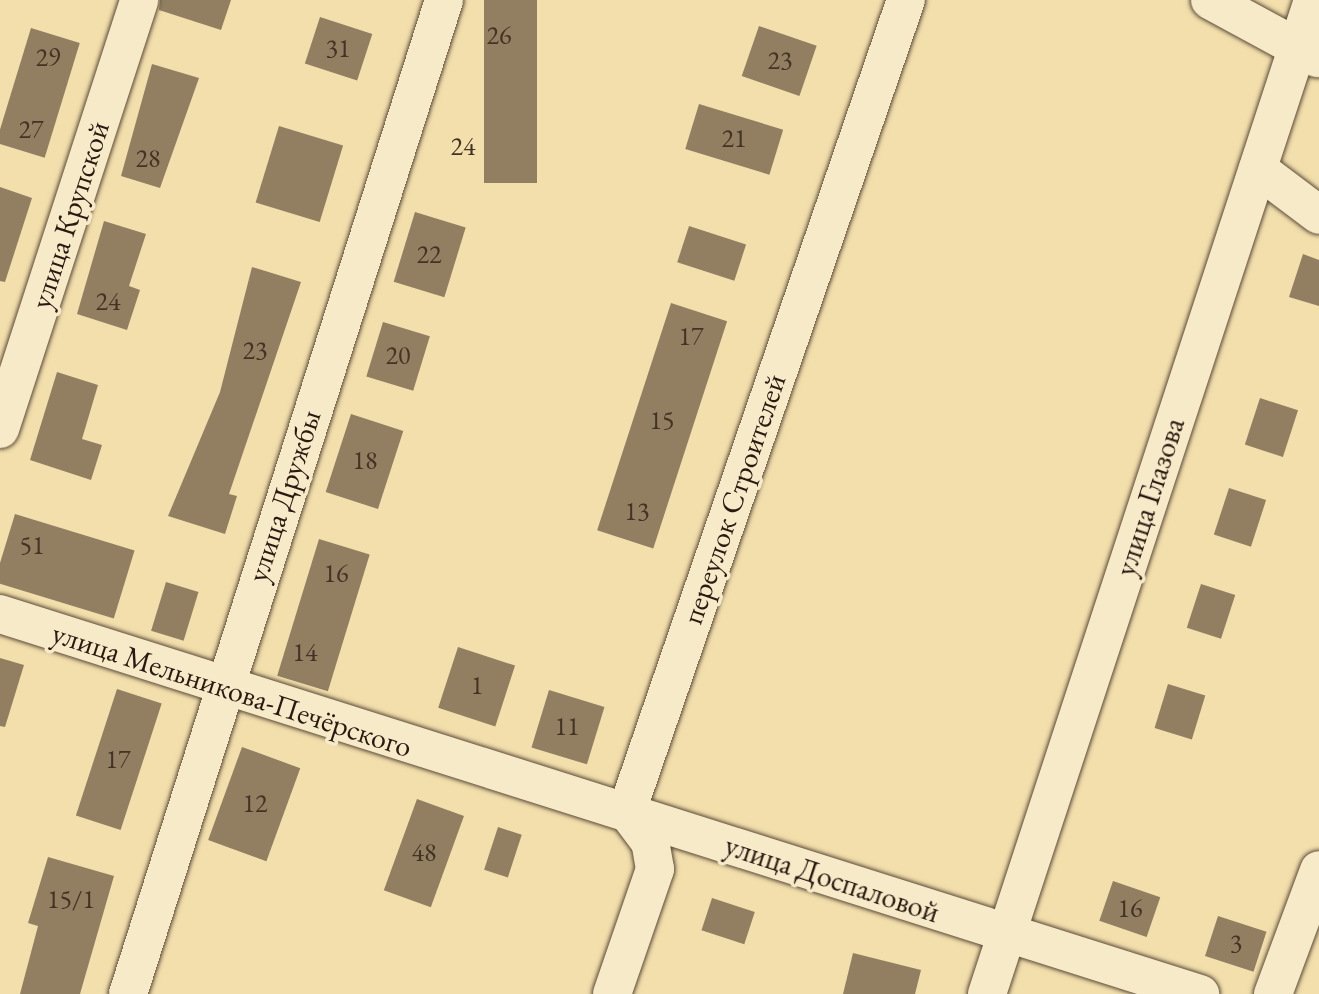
<!DOCTYPE html>
<html>
<head>
<meta charset="utf-8">
<style>
	body { margin:0 }
	#map { position:relative; width:1319px; height:994px; overflow:hidden; background:#f2dfac; font-family:"EB Garamond",serif }
	div>[style] { position:absolute }
	[style*='--x'] { left:calc(var(--x)*1px); top:calc(var(--y)*1px); width:calc(var(--w)*1px); rotate:calc(var(--a)*1deg) }
	.building>* { inset:0; background:#927f62; transform-origin:0 0 }
	.roads { filter:drop-shadow(0 0 2px #5c4a38) drop-shadow(0 0 2px #5c4a38) }
	.minor>* { height:38px; margin:-19px; padding:0 19px; transform-origin:19px; border-radius:19px; background:#f7eac9 }
	span { translate:-50% -50%; white-space:nowrap; text-align:center; line-height:1.15; -webkit-text-stroke:7px #f7eac9; paint-order:stroke }
	.number-label { font-size:26px; color:#443225 }
	.number-label span { -webkit-text-stroke-width:0 }
	.street-label { font-size:30px; color:#2a1811 }
</style>
</head>
<body>
<div id="map">
	<div class="building">
		<i style="clip-path:polygon(160px 0,231px 0,221px 30px,159px 10px)"></i>
		<i style="left:484px;top:0;width:53px;height:183px"></i>
		<i style="left:320px;top:17px;width:55px;height:49px;rotate:18deg"></i>
		<i style="left:759px;top:26px;width:61px;height:53px;rotate:19deg"></i>
		<i style="left:31px;top:28px;width:51px;height:120px;rotate:17deg"></i>
		<i style="clip-path:polygon(152px 64px,199px 78px,160px 188px,121px 176px)"></i>
		<i style="left:699px;top:104px;width:88px;height:47px;rotate:17deg"></i>
		<i style="left:279px;top:126px;width:67px;height:80px;rotate:17deg"></i>
		<i style="clip-path:polygon(0 187px,32px 198px,5px 282px,0 281px)"></i>
		<i style="left:415px;top:212px;width:53px;height:73px;rotate:17deg"></i>
		<i style="clip-path:polygon(104px 221px,146px 234px,129px 286px,140px 290px,127px 330px,77px 314px)"></i>
		<i style="left:689px;top:226px;width:60px;height:38px;rotate:18deg"></i>
		<i style="clip-path:polygon(1303px 254px,1319px 260px,1319px 306px,1289px 297px)"></i>
		<i style="clip-path:polygon(252px 267px,301px 282px,229px 494px,237px 496px,225px 534px,168px 516px,220px 392px)"></i>
		<i style="left:671px;top:303px;width:59px;height:239px;rotate:18deg"></i>
		<i style="left:383px;top:322px;width:49px;height:57px;rotate:17deg"></i>
		<i style="clip-path:polygon(57px 372px,98px 385px,82px 439px,102px 445px,91px 480px,30px 460px)"></i>
		<i style="left:1260px;top:398px;width:40px;height:49px;rotate:18deg"></i>
		<i style="left:351px;top:414px;width:55px;height:82px;rotate:18deg"></i>
		<i style="left:1229px;top:488px;width:39px;height:49px;rotate:18deg"></i>
		<i style="left:15px;top:514px;width:125px;height:71px;rotate:17deg"></i>
		<i style="left:319px;top:539px;width:53px;height:143px;rotate:17deg"></i>
		<i style="left:166px;top:582px;width:34px;height:51px;rotate:17deg"></i>
		<i style="left:1201px;top:584px;width:36px;height:46px;rotate:18deg"></i>
		<i style="left:458px;top:647px;width:60px;height:64px;rotate:18deg"></i>
		<i style="clip-path:polygon(0 658px,24px 665px,5px 727px,0 726px)"></i>
		<i style="left:1168px;top:684px;width:39px;height:46px;rotate:17deg"></i>
		<i style="left:117px;top:689px;width:47px;height:133px;rotate:18deg"></i>
		<i style="left:549px;top:690px;width:58px;height:60px;rotate:17deg"></i>
		<i style="left:242px;top:747px;width:62px;height:99px;rotate:20deg"></i>
		<i style="left:417px;top:799px;width:50px;height:97px;rotate:20deg"></i>
		<i style="left:498px;top:827px;width:25px;height:45px;rotate:18deg"></i>
		<i style="clip-path:polygon(48px 857px,114px 876px,80px 994px,20px 994px,38px 926px,28px 923px)"></i>
		<i style="left:1113px;top:881px;width:50px;height:42px;rotate:19deg"></i>
		<i style="left:712px;top:898px;width:45px;height:34px;rotate:18deg"></i>
		<i style="left:1218px;top:916px;width:51px;height:42px;rotate:18deg"></i>
		<i style="clip-path:polygon(853px 953px,921px 970px,915px 994px,843px 994px)"></i>
	</div>
	<div class="roads">
		<div class="minor">
			<i style="--x:1210;--y:0;--w:122;--a:28.5"></i>
			<i style="--x:1258;--y:169;--w:76;--a:37"></i>
			<i style="--x:0;--y:429;--w:451;--a:-72"></i>
			<i style="--x:0;--y:614;--w:1259;--a:17.57"></i>
			<i style="--x:128;--y:994;--w:1043;--a:-72.36"></i>
			<i style="--x:612;--y:994;--w:132;--a:-71"></i>
			<i style="--x:655;--y:869;--w:27;--a:-100"></i>
			<i style="--x:650;--y:842;--w:39;--a:-127"></i>
			<i style="--x:627;--y:811;--w:858;--a:-71.02"></i>
			<i style="--x:987;--y:994;--w:1046;--a:-71.84"></i>
			<i style="--x:1273;--y:994;--w:132;--a:-69.6"></i>
		</div>
	</div>
	<div class="number-label">
		<span style="left:499px;top:36px">26</span>
		<span style="left:338px;top:49px">31</span>
		<span style="left:48px;top:58px">29</span>
		<span style="left:780px;top:61px">23</span>
		<span style="left:31px;top:130px">27</span>
		<span style="left:734px;top:139px">21</span>
		<span style="left:463px;top:147px">24</span>
		<span style="left:148px;top:159px">28</span>
		<span style="left:429px;top:255px">22</span>
		<span style="left:108px;top:302px">24</span>
		<span style="left:691px;top:337px">17</span>
		<span style="left:255px;top:351px">23</span>
		<span style="left:398px;top:356px">20</span>
		<span style="left:662px;top:421px">15</span>
		<span style="left:365px;top:461px">18</span>
		<span style="left:637px;top:512px">13</span>
		<span style="left:32px;top:546px">51</span>
		<span style="left:336px;top:574px">16</span>
		<span style="left:305px;top:653px">14</span>
		<span style="left:477px;top:686px">1</span>
		<span style="left:567px;top:727px">11</span>
		<span style="left:118px;top:760px">17</span>
		<span style="left:255px;top:804px">12</span>
		<span style="left:424px;top:853px">48</span>
		<span style="left:71px;top:900px">15/1</span>
		<span style="left:1130px;top:909px">16</span>
		<span style="left:1236px;top:944px">3</span>
	</div>
	<div class="street-label">
		<span style="left:70px;top:215px;rotate:-72deg">улица Крупской</span>
		<span style="left:284px;top:496px;rotate:-72deg">улица Дружбы</span>
		<span style="left:1150px;top:497px;rotate:-72deg">улица Глазова</span>
		<span style="left:734px;top:499px;rotate:-71deg">переулок Строителей</span>
		<span style="left:232px;top:690px;rotate:18deg">улица Мельникова-Печёрского</span>
		<span style="left:832px;top:879px;rotate:18deg">улица Доспаловой</span>
	</div>
</div>
</body>
</html>
